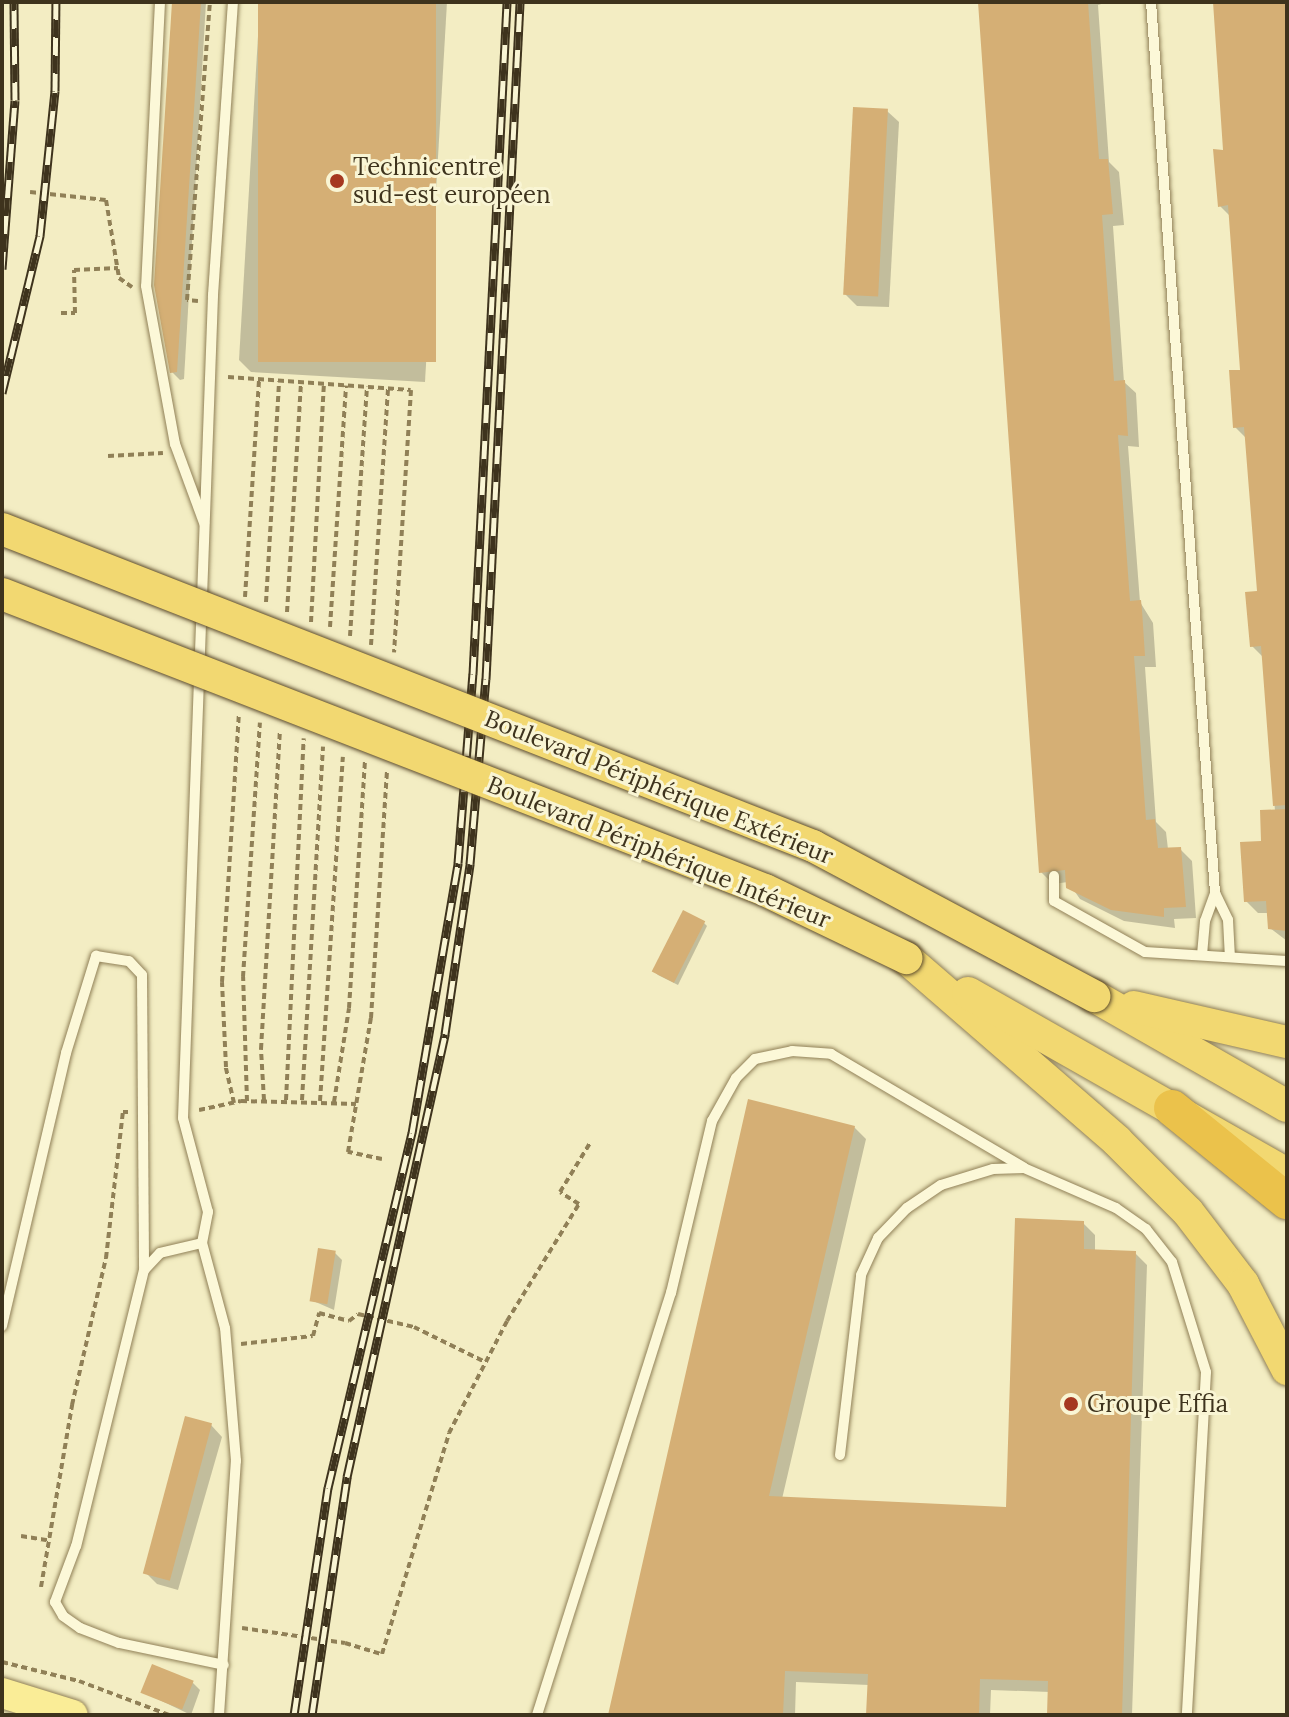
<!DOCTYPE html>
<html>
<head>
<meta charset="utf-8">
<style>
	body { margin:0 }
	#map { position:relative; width:1289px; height:1717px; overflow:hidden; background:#f3edc3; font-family:Lora,serif }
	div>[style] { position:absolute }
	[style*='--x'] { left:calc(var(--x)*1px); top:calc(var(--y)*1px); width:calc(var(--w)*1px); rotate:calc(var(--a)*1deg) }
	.shadow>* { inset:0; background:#0003 }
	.building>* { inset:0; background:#d5af75; transform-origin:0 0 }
	.path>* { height:4px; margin-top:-2px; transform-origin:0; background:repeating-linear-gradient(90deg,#908057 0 6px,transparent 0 10px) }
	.roads { filter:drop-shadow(0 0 2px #908057) drop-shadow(0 0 2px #908057) }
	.service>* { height:10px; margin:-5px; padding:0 5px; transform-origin:5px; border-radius:5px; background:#fcf8d8 }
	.primary>* { height:30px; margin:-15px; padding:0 15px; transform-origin:15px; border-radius:15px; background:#faed97 }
	.trunk>* { height:32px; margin:-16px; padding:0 16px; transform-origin:16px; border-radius:16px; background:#f2d871 }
	.motorway>* { height:36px; margin:-18px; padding:0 18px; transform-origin:18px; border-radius:18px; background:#ebc24b }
	.rail>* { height:9px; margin-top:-4.5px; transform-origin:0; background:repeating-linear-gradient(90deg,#f9f5d4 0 18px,#3e331d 0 36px); box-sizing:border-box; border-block:2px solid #3e331d }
	.bridges { filter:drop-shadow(0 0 2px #5d4c2c) drop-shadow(0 0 2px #5d4c2c) }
	.trunk-bridge>* { height:32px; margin:-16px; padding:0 16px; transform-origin:16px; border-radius:16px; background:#f2d871 }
	.dots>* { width:22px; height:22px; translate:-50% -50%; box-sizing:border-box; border:4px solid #f9f5d4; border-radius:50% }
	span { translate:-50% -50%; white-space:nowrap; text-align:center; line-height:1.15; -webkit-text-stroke:6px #f9f5d4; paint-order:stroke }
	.poi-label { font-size:24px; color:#3e331d }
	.left { translate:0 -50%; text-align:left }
	.street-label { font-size:24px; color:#3e331d }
	.frame { position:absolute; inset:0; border:4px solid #3e331d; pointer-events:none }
</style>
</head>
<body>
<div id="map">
	<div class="shadow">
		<i style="clip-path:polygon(173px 2px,206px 2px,184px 379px,180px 380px,172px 372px)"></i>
		<i style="clip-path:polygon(260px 2px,447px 2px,425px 382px,251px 372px,239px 360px)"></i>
		<i style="clip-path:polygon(979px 2px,1108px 2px,1098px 5px,1109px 162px,1119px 172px,1124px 225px,1113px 226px,1124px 382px,1136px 393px,1139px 447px,1128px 446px,1140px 602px,1153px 623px,1156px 667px,1145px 667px,1156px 822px,1166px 832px,1168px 849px,1180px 849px,1192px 861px,1196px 918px,1174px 919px,1175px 928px,1124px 921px,1080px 899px,1068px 882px,1053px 884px,1041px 872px)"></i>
		<i style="clip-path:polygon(1215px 2px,1287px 2px,1287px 941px,1270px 928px,1269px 913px,1258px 913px,1246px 901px,1275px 811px,1264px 658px,1252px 646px,1259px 593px,1247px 439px,1235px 427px,1242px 371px,1231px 217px,1220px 206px,1226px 152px)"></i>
		<i style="clip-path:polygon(887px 111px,899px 122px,889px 307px,857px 306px,845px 294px)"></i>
		<i style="clip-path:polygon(704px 923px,707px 926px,678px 985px,658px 975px,655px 972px)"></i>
		<i style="clip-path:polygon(854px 1127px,866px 1139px,782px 1499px,1008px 1509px,1083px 1223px,1095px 1235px,1095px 1251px,1135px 1253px,1147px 1265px,1132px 1715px,1049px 1715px,1050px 1692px,991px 1690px,990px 1715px,868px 1715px,869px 1685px,796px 1682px,795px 1715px,609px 1715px)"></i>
		<i style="clip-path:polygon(335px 1253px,342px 1260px,334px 1310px,311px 1300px)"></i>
		<i style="clip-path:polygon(211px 1425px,222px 1437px,178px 1590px,157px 1584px,145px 1572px)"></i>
		<i style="clip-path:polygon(193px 1683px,200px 1690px,191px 1715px,143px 1692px)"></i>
	</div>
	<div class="building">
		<i style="clip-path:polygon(172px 2px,201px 2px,177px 372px,170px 373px,154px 285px)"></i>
		<i style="left:258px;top:2px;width:178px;height:360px"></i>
		<i style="clip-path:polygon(978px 2px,1088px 2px,1099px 159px,1108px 159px,1113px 214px,1102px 215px,1114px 381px,1125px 380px,1128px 436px,1118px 435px,1130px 601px,1141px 600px,1142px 610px,1145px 656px,1134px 656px,1146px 820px,1155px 819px,1158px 848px,1181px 847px,1186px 907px,1164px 908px,1164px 917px,1111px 910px,1066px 888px,1065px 870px,1039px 873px)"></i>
		<i style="clip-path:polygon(1213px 2px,1287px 2px,1287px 805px,1273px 806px,1261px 646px,1250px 647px,1245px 592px,1257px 591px,1244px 427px,1233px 428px,1229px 370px,1240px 370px,1228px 205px,1218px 207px,1213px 149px,1223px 150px)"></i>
		<i style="left:853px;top:107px;width:35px;height:188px;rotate:3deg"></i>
		<i style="clip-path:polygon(1287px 809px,1287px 931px,1268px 929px,1266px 901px,1244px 902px,1240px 842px,1261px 841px,1260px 810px)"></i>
		<i style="left:683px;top:910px;width:25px;height:69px;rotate:27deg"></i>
		<i style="clip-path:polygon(748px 1099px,855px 1126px,769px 1496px,1006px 1507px,1015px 1218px,1084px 1221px,1084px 1249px,1136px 1251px,1122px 1715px,1047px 1715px,1048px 1681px,980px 1679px,979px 1715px,866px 1715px,868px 1674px,785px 1671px,783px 1715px,608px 1715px)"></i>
		<i style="left:318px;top:1248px;width:18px;height:54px;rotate:9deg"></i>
		<i style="left:185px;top:1416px;width:28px;height:163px;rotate:15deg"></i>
		<i style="left:152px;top:1664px;width:45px;height:31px;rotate:22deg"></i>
	</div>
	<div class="path">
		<i style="--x:30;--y:192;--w:76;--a:6"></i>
		<i style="--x:106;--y:200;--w:79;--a:80.5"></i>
		<i style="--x:119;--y:278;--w:16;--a:35"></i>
		<i style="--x:198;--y:301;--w:11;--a:-175"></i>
		<i style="--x:187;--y:300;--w:299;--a:-85.6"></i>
		<i style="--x:61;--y:313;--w:14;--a:0"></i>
		<i style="--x:75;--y:313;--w:43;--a:-91.3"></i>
		<i style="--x:74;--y:270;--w:44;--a:-2.6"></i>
		<i style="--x:228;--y:377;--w:183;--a:4.1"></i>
		<i style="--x:411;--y:390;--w:263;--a:93.7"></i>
		<i style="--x:108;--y:456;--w:55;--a:-3.1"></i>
		<i style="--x:245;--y:597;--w:217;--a:-86.3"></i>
		<i style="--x:266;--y:602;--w:221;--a:-86.6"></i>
		<i style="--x:287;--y:612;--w:229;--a:-86.5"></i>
		<i style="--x:311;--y:622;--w:238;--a:-86.9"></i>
		<i style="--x:330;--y:627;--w:242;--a:-86.2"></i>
		<i style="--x:350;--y:636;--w:250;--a:-86.1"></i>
		<i style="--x:371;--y:645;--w:257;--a:-86.2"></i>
		<i style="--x:264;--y:1100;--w:51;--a:-93.4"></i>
		<i style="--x:261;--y:1049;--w:318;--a:-86.6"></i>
		<i style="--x:286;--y:1100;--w:362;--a:-87.2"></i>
		<i style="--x:302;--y:1100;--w:354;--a:-86.6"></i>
		<i style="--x:247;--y:1101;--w:124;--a:-91.8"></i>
		<i style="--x:243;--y:977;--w:255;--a:-86.2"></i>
		<i style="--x:320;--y:1101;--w:345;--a:-86.2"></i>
		<i style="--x:334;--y:1102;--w:95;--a:-80.9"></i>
		<i style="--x:349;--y:1008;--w:247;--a:-86.3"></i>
		<i style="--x:234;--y:1103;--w:37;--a:-103"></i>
		<i style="--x:226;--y:1067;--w:85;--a:-92.7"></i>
		<i style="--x:222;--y:982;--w:269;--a:-86.4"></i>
		<i style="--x:199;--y:1110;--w:43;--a:-12.1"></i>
		<i style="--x:241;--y:1101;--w:115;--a:1.5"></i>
		<i style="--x:382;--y:1159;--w:35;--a:-168"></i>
		<i style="--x:348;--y:1152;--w:136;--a:-80.3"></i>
		<i style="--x:371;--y:1018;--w:247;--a:-86.3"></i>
		<i style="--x:241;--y:1344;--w:72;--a:-6.3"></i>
		<i style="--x:313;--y:1336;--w:24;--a:-75"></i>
		<i style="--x:319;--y:1313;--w:31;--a:15"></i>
		<i style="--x:349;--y:1321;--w:11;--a:-38"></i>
		<i style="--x:358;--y:1314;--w:57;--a:13.1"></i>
		<i style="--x:414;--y:1327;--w:79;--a:26.2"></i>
		<i style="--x:21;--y:1536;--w:30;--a:9"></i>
		<i style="--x:41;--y:1587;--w:185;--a:-80.3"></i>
		<i style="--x:72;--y:1405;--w:151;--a:-77"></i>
		<i style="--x:106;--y:1258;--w:147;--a:-83.4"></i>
		<i style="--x:123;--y:1112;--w:5;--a:0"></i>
		<i style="--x:242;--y:1628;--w:104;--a:8.3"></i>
		<i style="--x:345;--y:1643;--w:39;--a:17"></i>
		<i style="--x:382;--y:1654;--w:231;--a:-73.1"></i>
		<i style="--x:449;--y:1433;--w:126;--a:-62.6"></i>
		<i style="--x:507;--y:1321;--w:137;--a:-58.4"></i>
		<i style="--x:579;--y:1204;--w:22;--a:-148"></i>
		<i style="--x:560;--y:1192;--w:57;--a:-58.5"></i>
		<i style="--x:2;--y:1662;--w:79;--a:13.9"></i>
		<i style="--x:79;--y:1681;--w:96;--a:20.7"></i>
	</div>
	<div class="roads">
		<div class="service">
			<i style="--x:160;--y:2;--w:284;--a:92.8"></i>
			<i style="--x:146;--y:286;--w:161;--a:79.6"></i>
			<i style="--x:175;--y:444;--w:84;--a:69.8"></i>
			<i style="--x:1151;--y:2;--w:893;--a:85.89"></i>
			<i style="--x:1215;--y:893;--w:30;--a:64"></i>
			<i style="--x:1228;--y:920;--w:36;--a:87"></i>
			<i style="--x:1054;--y:876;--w:25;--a:90"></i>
			<i style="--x:1054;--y:901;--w:104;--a:29.3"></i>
			<i style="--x:1145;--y:952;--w:142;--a:3.6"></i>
			<i style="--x:1202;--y:955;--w:34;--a:-85"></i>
			<i style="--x:1205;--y:921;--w:30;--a:-70"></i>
			<i style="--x:202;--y:1243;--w:43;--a:166.6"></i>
			<i style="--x:160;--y:1253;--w:23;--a:133"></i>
			<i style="--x:144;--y:1270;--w:284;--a:103.8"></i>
			<i style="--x:76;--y:1546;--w:60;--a:110.6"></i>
			<i style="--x:55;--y:1602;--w:16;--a:60"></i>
			<i style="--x:63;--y:1616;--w:21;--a:35"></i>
			<i style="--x:80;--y:1628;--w:42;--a:21"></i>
			<i style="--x:119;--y:1643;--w:107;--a:11.8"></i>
			<i style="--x:2;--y:1326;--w:280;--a:-76.8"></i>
			<i style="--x:66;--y:1053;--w:102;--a:-72.8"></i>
			<i style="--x:96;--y:956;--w:33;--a:9"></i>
			<i style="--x:129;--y:961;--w:19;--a:47"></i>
			<i style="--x:142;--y:975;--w:295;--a:89.6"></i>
			<i style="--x:840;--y:1455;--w:181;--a:-83.3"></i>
			<i style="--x:861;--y:1275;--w:41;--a:-65.3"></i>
			<i style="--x:878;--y:1238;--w:42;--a:-46"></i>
			<i style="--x:907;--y:1208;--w:41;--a:-34.1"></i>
			<i style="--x:941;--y:1185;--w:54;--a:-17.1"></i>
			<i style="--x:993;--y:1169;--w:31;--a:-2"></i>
			<i style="--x:1024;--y:1168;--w:100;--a:23.5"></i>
			<i style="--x:1116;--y:1208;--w:37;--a:35"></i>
			<i style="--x:1146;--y:1229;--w:42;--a:51.8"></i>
			<i style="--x:1172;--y:1262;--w:115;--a:72.8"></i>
			<i style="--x:1206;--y:1372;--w:344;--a:93.2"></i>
			<i style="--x:219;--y:1715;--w:255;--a:-86.2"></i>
			<i style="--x:236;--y:1461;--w:133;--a:-94.7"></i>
			<i style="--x:225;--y:1328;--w:88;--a:-105.1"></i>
			<i style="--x:202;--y:1243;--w:32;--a:-79"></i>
			<i style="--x:208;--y:1212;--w:97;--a:-104.9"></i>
			<i style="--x:183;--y:1118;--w:824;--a:-87.91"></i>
			<i style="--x:213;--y:295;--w:294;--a:-86.1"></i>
			<i style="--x:537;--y:1715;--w:443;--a:-72.4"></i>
			<i style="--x:671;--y:1293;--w:177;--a:-76.6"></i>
			<i style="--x:712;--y:1121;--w:49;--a:-60.8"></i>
			<i style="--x:736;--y:1078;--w:27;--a:-45"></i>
			<i style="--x:755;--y:1059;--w:38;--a:-12"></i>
			<i style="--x:792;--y:1051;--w:39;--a:4"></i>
			<i style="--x:831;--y:1054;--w:223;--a:30.5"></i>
		</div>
		<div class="primary">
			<i style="--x:2;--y:1693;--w:74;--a:17.2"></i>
		</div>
		<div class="trunk">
			<i style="--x:906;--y:958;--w:279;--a:40.9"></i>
			<i style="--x:1117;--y:1141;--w:100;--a:45"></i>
			<i style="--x:1188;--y:1212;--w:91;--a:52.6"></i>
			<i style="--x:1243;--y:1284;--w:96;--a:62.6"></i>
			<i style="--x:968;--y:993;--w:367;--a:29.6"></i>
			<i style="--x:1094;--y:996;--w:222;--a:29.7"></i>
			<i style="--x:1134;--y:1007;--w:157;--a:12.9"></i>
		</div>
		<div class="motorway">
			<i style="--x:1172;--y:1108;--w:148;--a:39"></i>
		</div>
	</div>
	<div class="rail">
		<i style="--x:2;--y:269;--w:169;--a:-85.6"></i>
		<i style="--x:15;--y:100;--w:98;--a:-90.6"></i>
		<i style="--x:2;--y:393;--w:162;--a:-76.4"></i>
		<i style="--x:40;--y:236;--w:146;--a:-84.1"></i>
		<i style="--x:55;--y:91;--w:89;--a:-89.4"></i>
		<i style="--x:294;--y:1715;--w:230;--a:-81.5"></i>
		<i style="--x:328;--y:1488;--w:365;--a:-76.7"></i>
		<i style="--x:412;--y:1133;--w:274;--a:-80.3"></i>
		<i style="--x:458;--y:863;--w:190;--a:-85.5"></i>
		<i style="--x:473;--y:674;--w:673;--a:-87.1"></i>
		<i style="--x:312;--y:1715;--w:241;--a:-81.6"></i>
		<i style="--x:347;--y:1477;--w:454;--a:-77.5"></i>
		<i style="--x:445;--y:1034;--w:172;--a:-81.6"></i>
		<i style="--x:470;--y:864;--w:186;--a:-85.1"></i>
		<i style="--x:486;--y:679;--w:678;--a:-87.12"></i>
	</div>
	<div class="bridges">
		<div class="trunk-bridge">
			<i style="--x:2;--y:529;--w:871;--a:21.35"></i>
			<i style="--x:813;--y:846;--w:319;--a:28.1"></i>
			<i style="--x:2;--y:594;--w:818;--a:21.2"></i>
			<i style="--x:765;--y:890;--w:157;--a:25.7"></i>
		</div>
	</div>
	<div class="dots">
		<i style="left:337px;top:181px;background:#a63820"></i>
		<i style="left:1071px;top:1404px;background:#a63820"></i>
	</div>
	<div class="poi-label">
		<span class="left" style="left:353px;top:181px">Technicentre<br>sud-est européen</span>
		<span class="left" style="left:1087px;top:1404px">Groupe Effia</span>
	</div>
	<div class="street-label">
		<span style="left:659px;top:787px;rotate:22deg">Boulevard Périphérique Extérieur</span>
		<span style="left:659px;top:852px;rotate:22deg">Boulevard Périphérique Intérieur</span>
	</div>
	<div class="frame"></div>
</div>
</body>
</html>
